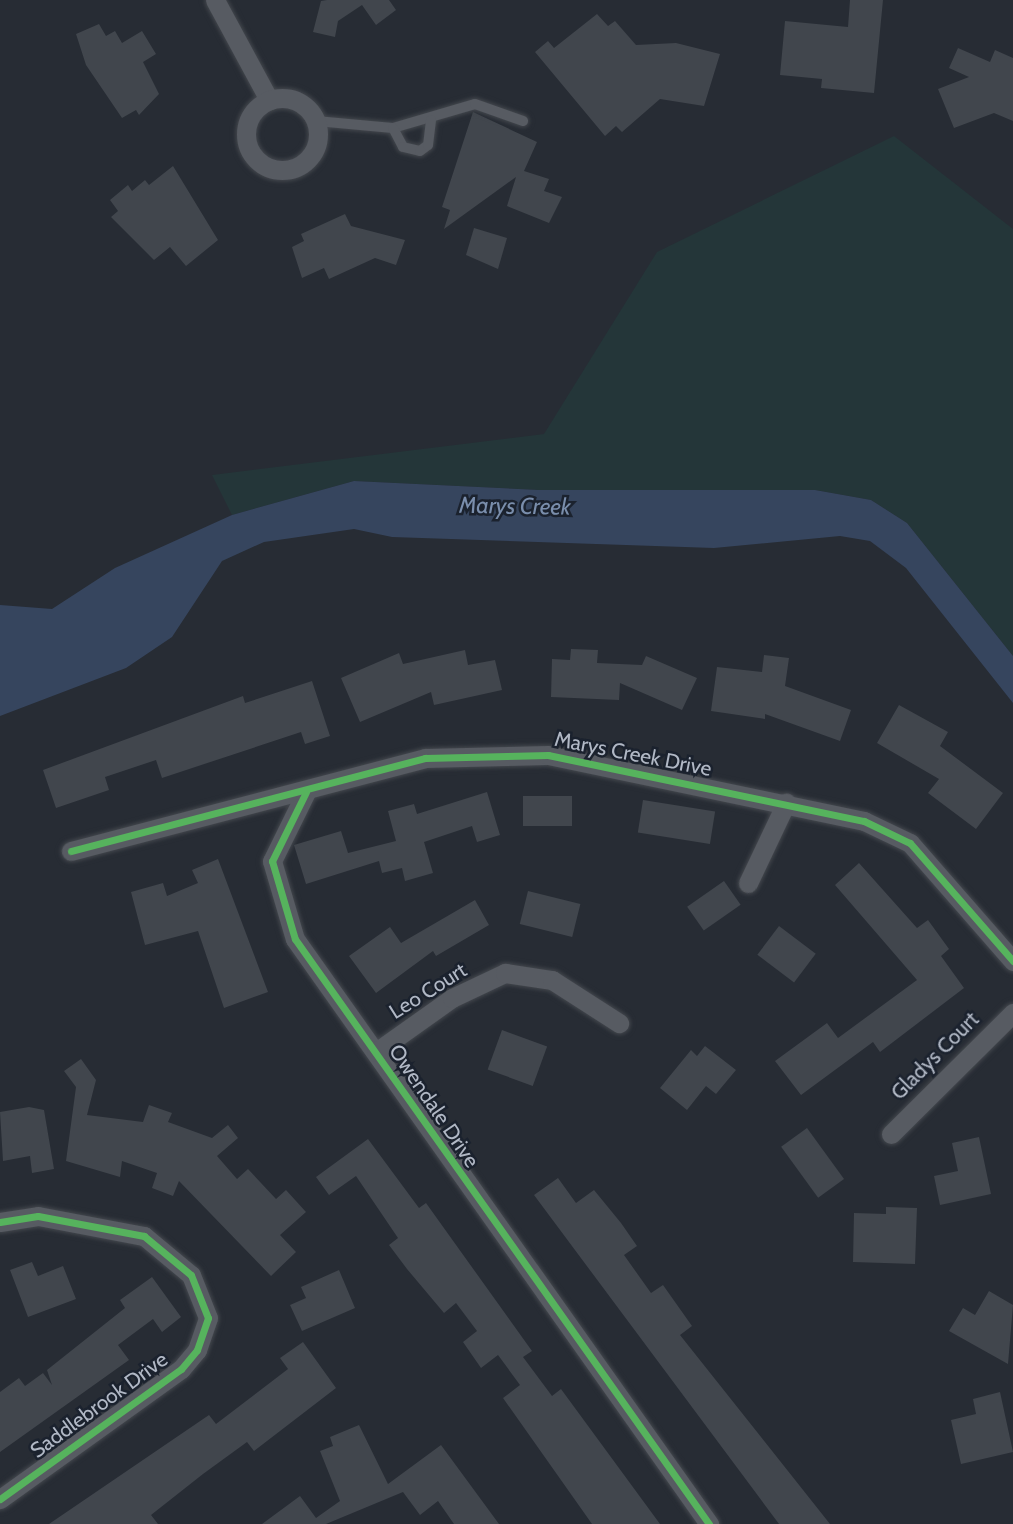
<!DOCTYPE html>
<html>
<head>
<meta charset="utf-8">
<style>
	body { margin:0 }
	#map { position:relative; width:1013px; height:1524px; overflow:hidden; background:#272c34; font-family:Cabin,sans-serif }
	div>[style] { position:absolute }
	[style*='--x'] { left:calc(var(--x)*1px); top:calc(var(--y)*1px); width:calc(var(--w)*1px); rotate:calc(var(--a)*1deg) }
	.green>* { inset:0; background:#243639 }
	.water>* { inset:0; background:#36455e }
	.building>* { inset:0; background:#41464d; transform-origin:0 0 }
	.roads { filter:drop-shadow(0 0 2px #43474d) drop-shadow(0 0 2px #43474d) }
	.service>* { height:10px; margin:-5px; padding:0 5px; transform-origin:5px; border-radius:5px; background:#575b62 }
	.minor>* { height:19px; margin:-9.5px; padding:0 9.5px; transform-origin:9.5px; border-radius:9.5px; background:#575b62 }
	.minor>.ring { margin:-9.5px; padding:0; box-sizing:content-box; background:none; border:19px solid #575b62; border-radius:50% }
	.cycleway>* { height:7px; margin:-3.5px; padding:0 3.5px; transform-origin:3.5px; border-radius:3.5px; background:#56b35d }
	span { translate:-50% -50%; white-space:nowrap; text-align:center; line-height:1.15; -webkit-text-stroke:5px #1b222e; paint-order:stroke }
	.street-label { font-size:21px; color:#b1b8c5 }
	.water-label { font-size:23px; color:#7a8eac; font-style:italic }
</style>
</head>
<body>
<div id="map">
	<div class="green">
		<i style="clip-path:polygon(894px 136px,1013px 229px,1013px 656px,907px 523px,871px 500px,815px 490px,539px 490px,354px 481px,232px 515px,212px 475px,544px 434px,657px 252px)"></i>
	</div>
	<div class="water">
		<i style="clip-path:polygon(354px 481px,539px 490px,815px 490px,871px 500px,907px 523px,1013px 656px,1013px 703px,906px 568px,870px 541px,840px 536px,714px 548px,392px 537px,354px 529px,264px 542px,222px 561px,172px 637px,126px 668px,0 716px,0 605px,52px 609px,115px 568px,232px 515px)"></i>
	</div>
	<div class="building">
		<i style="clip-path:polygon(327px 0,389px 0,396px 10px,376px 25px,362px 5px,338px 21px,335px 37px,313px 32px,321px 1px)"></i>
		<i style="clip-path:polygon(850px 0,883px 0,874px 93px,821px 88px,822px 79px,780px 75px,785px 21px,848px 27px)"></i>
		<i style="clip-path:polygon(597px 14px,608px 26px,615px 21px,636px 45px,676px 43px,720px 54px,704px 106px,660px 99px,622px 132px,616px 126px,605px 136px,535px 52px,548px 41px,554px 48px)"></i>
		<i style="clip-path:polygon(99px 24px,106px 36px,115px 31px,122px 43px,142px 31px,156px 54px,143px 62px,159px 94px,139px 115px,136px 110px,122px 118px,86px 65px,76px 34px)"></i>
		<i style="clip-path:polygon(958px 48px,990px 62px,995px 50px,1013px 58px,1013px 121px,994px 113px,954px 128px,938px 89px,969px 77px,949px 68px)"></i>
		<i style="clip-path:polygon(473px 112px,537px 142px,524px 171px,549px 179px,544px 191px,562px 197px,549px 223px,507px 206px,516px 177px,444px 229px,450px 210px,442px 207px)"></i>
		<i style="clip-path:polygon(173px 166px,218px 240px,186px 266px,170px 247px,154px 260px,111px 217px,118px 211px,110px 200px,128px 185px,132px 191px,145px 180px,149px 185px)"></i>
		<i style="clip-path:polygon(345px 214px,351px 226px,405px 240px,396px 265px,375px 258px,329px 279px,324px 268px,302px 278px,292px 247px,304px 241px,301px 234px)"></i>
		<i style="clip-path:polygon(474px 228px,507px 238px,498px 269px,466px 255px)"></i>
		<i style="clip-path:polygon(571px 649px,598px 650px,597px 663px,642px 665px,646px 656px,697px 678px,682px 710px,620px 683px,619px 700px,551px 697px,552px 659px,570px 660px)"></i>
		<i style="clip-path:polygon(465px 650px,468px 665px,495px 660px,502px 690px,434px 705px,431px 692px,360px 722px,341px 678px,399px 653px,403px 664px)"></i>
		<i style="clip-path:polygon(764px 655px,789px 658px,785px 686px,851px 710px,840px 741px,765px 714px,765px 719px,711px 711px,717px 667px,762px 672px)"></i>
		<i style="clip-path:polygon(312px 681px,330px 736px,305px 744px,301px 732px,162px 778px,156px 760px,105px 777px,109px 790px,56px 808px,43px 770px,243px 696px,245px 703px)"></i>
		<i style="clip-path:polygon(899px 705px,948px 732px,940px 746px,1003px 793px,976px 829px,928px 793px,939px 779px,877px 743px)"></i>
		<i style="clip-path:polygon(487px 792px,500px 835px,477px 842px,472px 826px,424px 842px,433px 873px,405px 881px,402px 868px,382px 873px,379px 861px,306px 884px,294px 845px,341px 831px,348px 853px,396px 841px,388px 811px,414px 804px,417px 814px)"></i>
		<i style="left:523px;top:796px;width:49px;height:30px"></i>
		<i style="left:643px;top:800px;width:73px;height:33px;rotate:9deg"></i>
		<i style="clip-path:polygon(218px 859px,268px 992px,224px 1008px,198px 931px,145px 945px,131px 892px,163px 883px,167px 896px,198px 883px,192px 870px)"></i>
		<i style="clip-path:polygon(859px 863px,917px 928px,928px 920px,949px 949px,941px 956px,964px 988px,880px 1052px,873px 1042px,801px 1095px,775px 1061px,827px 1023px,838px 1038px,917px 980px,835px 885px)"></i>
		<i style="left:724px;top:881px;width:29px;height:45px;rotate:55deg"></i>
		<i style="left:528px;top:891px;width:54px;height:34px;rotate:14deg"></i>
		<i style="clip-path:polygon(475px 900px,489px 925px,436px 956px,433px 951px,376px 993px,349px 956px,390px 927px,401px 943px)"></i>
		<i style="left:779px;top:926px;width:46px;height:36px;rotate:37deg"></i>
		<i style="left:502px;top:1030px;width:48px;height:42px;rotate:20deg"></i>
		<i style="clip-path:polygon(705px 1046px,736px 1070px,716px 1094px,706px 1086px,687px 1110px,660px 1088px,691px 1050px,697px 1056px)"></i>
		<i style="clip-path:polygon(81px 1059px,96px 1080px,87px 1115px,143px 1122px,149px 1105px,172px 1113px,168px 1122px,212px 1138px,228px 1125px,238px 1138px,217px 1156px,237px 1179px,248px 1169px,276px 1199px,286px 1190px,306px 1212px,280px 1235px,296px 1252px,271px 1276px,179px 1181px,173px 1196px,152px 1188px,157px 1173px,122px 1161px,120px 1177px,66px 1161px,76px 1087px,64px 1071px)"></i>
		<i style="clip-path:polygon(29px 1107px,44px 1110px,54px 1169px,32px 1173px,30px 1156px,3px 1161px,0 1112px)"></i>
		<i style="left:807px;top:1128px;width:63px;height:32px;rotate:54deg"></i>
		<i style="clip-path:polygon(979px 1137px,991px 1194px,940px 1205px,934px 1176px,958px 1171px,952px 1143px)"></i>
		<i style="clip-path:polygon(368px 1139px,419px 1208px,426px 1203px,532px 1351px,523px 1357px,552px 1396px,561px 1389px,660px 1524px,592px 1524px,503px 1398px,520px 1385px,498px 1355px,481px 1368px,463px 1342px,477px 1331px,456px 1303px,444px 1313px,407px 1269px,389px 1245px,398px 1238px,356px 1176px,329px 1195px,316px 1177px)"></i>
		<i style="clip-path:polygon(558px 1178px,576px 1203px,594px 1190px,621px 1223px,637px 1246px,624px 1255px,651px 1293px,663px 1285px,692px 1326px,680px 1335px,830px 1524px,779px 1524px,534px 1195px)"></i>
		<i style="clip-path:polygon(886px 1207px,917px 1208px,915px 1264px,853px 1262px,854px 1213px,886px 1214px)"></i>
		<i style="clip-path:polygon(32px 1262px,38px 1276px,63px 1266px,76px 1299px,28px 1317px,10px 1270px)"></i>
		<i style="clip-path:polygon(339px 1270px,355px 1308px,302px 1331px,290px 1305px,306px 1298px,301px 1287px)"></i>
		<i style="clip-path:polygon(152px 1277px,181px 1317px,162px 1332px,153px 1319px,118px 1345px,129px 1360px,0 1452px,0 1392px,19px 1378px,25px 1386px,43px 1373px,52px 1385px,47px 1370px,125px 1308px,120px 1300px)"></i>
		<i style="clip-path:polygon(989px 1291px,1013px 1305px,1008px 1364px,949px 1331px,963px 1308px,975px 1315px)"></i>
		<i style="clip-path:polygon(303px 1342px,336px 1388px,254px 1451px,247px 1442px,203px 1474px,151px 1515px,158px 1524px,49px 1524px,209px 1415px,216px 1424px,288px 1369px,280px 1358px)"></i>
		<i style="clip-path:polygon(1000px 1392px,1013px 1452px,961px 1464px,951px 1420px,976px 1414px,973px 1399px)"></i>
		<i style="clip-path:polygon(359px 1425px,388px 1484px,441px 1445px,499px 1524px,454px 1524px,438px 1501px,420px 1515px,403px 1492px,326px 1524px,262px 1524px,300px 1496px,316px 1518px,340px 1501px,320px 1451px,333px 1446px,330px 1437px)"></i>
	</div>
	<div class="roads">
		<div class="service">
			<i style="--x:316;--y:121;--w:77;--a:5.2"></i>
			<i style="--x:393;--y:128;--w:85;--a:-16.3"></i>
			<i style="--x:475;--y:104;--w:51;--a:19.5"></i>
			<i style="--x:393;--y:128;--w:21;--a:62"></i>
			<i style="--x:403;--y:147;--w:17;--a:13"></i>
			<i style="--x:420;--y:151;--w:10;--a:-37"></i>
			<i style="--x:428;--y:145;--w:25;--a:-83"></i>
		</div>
		<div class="minor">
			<i style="--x:215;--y:0;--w:114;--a:61.6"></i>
			<i class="ring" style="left:246px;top:98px;width:53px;height:53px"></i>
			<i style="--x:306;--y:792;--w:77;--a:116.2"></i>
			<i style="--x:272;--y:861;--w:81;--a:73.6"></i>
			<i style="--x:295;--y:939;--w:717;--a:54.71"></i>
			<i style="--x:71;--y:851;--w:366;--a:-14.7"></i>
			<i style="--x:425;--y:758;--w:123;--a:-1.4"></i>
			<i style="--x:548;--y:755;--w:323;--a:11.8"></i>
			<i style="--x:864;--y:821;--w:51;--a:25.6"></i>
			<i style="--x:910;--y:843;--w:157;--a:48.9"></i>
			<i style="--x:748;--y:883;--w:89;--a:-64.6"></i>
			<i style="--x:376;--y:1052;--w:93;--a:-35.4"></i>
			<i style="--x:452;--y:998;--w:59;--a:-25.3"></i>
			<i style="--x:505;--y:973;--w:48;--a:8.5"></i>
			<i style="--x:552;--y:980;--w:80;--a:32.7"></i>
			<i style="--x:891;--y:1134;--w:172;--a:-44.8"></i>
			<i style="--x:0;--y:1222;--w:38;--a:-9"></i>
			<i style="--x:38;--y:1216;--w:108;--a:10.7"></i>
			<i style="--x:144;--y:1236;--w:61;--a:39.7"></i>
			<i style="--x:191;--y:1275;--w:46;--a:68.4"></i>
			<i style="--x:208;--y:1318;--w:34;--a:109"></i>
			<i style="--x:197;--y:1350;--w:25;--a:130"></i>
			<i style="--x:181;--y:1369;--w:223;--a:144.3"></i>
		</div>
	</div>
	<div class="cycleway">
		<i style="--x:306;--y:792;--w:77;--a:116.2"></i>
		<i style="--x:272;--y:861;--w:81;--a:73.6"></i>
		<i style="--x:295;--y:939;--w:717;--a:54.71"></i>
		<i style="--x:71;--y:851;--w:366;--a:-14.7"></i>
		<i style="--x:425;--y:758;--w:123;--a:-1.4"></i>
		<i style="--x:548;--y:755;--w:323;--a:11.8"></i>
		<i style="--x:864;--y:821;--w:51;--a:25.6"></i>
		<i style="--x:910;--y:843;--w:157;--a:48.9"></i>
		<i style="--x:0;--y:1222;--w:38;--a:-9"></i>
		<i style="--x:38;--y:1216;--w:108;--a:10.7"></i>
		<i style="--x:144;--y:1236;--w:61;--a:39.7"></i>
		<i style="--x:191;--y:1275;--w:46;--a:68.4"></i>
		<i style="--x:208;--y:1318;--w:34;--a:109"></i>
		<i style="--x:197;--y:1350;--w:25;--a:130"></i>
		<i style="--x:181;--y:1369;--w:223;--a:144.3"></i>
	</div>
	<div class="street-label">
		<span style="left:633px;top:754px;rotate:11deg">Marys Creek Drive</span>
		<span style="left:428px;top:991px;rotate:-32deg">Leo Court</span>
		<span style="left:935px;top:1056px;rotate:-45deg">Gladys Court</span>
		<span style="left:434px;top:1106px;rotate:56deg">Owendale Drive</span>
		<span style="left:99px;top:1405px;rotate:-36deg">Saddlebrook Drive</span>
	</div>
	<div class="water-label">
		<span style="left:515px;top:506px;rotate:1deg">Marys Creek</span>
	</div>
</div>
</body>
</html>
